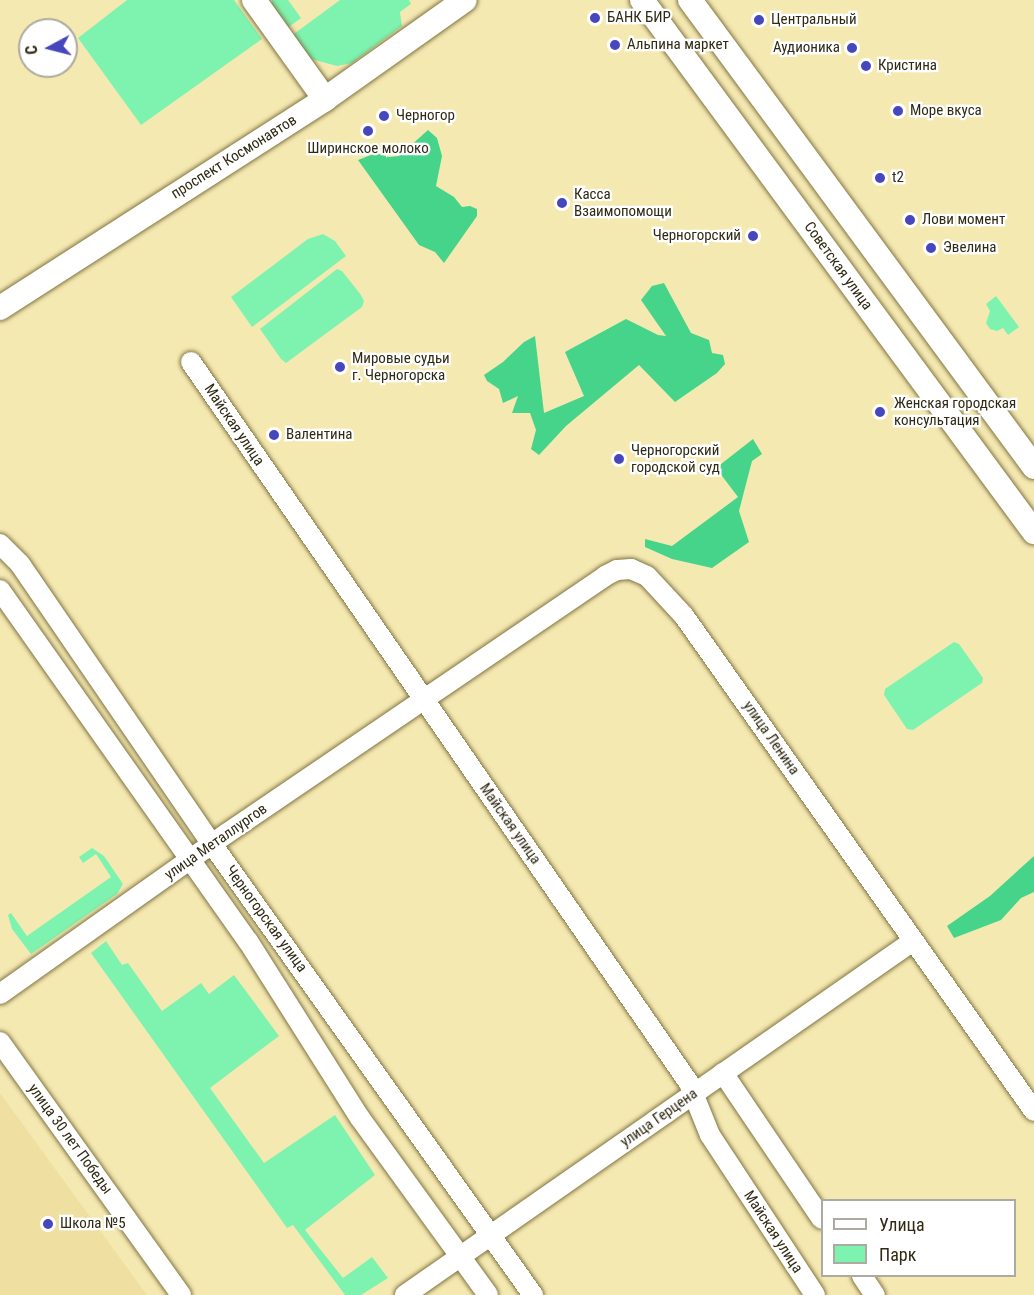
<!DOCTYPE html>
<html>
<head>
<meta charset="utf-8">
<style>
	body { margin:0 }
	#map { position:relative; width:1034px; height:1295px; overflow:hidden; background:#f5e9b2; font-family:"Roboto Condensed",sans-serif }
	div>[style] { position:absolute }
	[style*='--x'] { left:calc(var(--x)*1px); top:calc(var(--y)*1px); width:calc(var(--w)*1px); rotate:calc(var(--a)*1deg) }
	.built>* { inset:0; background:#efe0a2 }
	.green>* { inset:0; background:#7ef3af }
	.forest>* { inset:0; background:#45d48a }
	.roads { filter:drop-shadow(0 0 2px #817542) drop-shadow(0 0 2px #817542) }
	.minor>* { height:20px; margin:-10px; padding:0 10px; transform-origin:10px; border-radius:10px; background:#fff }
	.major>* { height:24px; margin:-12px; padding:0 12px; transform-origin:12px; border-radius:12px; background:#fff }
	.dots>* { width:16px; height:16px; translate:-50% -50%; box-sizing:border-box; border:3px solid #fff; border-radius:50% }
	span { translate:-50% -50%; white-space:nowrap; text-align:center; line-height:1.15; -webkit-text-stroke:4.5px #fff; paint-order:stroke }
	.poi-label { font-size:15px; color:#2f2a14 }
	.left { translate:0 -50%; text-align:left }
	.right { translate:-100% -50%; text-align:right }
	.street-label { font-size:15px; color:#2f2a14 }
	.legend { position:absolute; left:821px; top:1199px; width:195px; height:78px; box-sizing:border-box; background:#fff; border:2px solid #acaaa1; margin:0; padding:8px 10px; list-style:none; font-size:18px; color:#2f2a14 }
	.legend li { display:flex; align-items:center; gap:12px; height:30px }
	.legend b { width:30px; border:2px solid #acaaa1 }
	.north { position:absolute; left:18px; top:18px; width:60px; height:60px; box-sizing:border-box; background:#fff; border:2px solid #acaaa1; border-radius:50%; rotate:263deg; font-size:16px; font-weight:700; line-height:24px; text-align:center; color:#2f2a14 }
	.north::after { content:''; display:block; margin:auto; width:21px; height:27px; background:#4647bd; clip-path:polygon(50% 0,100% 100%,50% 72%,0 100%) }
</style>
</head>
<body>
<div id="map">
	<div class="built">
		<i style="clip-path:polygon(0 1093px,11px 1108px,147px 1295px,0 1295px)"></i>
	</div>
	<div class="green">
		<i style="clip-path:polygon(127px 0,234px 0,262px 39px,141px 125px,78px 38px)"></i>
		<i style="clip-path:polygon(272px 0,288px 0,301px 18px,286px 29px,271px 8px)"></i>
		<i style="clip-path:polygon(340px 0,409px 0,411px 4px,400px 12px,402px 26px,352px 63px,337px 66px,311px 59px,291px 36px)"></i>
		<i style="clip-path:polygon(323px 234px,335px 241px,346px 256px,252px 327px,231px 297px,308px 239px)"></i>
		<i style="clip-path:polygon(337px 269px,342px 271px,361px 295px,364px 301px,362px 307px,286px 363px,281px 359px,260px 329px)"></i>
		<i style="clip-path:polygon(996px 296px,1019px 327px,1008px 335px,1003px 328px,997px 331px,990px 329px,986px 323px,990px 311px,986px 304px)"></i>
		<i style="clip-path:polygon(954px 642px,959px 644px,983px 678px,982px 683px,913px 730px,907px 729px,884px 695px,885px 689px)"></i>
		<i style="clip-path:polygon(92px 848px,104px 856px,123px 884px,117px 894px,31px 954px,12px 929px,8px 915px,11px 913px,27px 936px,111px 877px,96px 854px,83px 863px,79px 857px)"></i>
		<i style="clip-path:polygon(106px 941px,122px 965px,128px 963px,162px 1011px,201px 983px,209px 994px,234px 975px,279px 1036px,210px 1088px,264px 1163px,335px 1115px,375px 1175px,305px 1230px,343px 1278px,372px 1257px,388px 1278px,361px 1295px,345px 1295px,293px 1225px,287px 1228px,91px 953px)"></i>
	</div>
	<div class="forest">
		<i style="clip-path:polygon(428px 130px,437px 138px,442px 156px,436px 186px,454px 197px,462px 207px,470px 206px,477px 209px,477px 216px,444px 263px,435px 252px,419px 245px,358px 160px,376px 153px,389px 157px,399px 156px)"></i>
		<i style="clip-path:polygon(664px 283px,691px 333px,709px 340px,712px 353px,723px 355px,725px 364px,717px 373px,675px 402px,639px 365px,566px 426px,539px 455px,531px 449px,536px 430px,530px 413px,512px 413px,518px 396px,503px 403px,499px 389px,487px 381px,484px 375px,503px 362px,524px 342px,535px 336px,544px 413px,584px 396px,565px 352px,626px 319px,658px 335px,666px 336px,641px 300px,652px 286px)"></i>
		<i style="clip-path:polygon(753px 439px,762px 454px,752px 461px,739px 511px,749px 542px,712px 568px,672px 559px,645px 547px,645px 539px,672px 546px,738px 497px,716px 468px)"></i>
		<i style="clip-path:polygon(1034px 856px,1034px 892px,1021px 898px,1001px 920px,954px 938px,947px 926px,990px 896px)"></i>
	</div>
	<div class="roads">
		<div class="minor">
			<i style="--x:191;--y:362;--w:876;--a:55.37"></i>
			<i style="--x:689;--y:1083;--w:56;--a:68"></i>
			<i style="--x:710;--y:1135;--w:191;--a:56.7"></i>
			<i style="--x:0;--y:544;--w:28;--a:45"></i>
			<i style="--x:20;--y:564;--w:340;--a:55.6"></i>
			<i style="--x:212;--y:844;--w:554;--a:54.56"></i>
			<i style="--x:0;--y:590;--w:430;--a:54.8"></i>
			<i style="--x:248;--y:941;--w:209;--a:57.7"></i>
			<i style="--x:360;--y:1118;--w:218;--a:54.1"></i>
			<i style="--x:0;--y:994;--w:277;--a:-35.3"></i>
			<i style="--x:226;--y:834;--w:458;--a:-34.2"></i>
			<i style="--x:605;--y:576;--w:13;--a:-27"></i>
			<i style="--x:617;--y:570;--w:14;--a:-4"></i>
			<i style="--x:631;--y:569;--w:17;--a:24"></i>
			<i style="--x:647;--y:576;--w:54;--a:47.2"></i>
			<i style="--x:684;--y:616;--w:606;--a:54.74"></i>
			<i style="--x:0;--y:1042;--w:311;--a:54.4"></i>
			<i style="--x:723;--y:1073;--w:176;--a:55.9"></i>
			<i style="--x:862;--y:1276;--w:23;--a:56"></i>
			<i style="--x:405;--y:1295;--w:619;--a:-34.87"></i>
		</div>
		<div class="major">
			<i style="--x:254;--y:0;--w:122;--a:54.4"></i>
			<i style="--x:642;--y:0;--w:661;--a:53.62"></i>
			<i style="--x:690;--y:0;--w:580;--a:53.62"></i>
			<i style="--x:0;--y:308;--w:386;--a:-32.7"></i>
			<i style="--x:325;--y:99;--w:171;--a:-35.3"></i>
		</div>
	</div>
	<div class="dots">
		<i style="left:595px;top:18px;background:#4647bd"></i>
		<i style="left:759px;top:20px;background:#4647bd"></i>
		<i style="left:615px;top:45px;background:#4647bd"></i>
		<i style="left:852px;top:48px;background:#4647bd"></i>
		<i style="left:866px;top:66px;background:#4647bd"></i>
		<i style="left:898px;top:111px;background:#4647bd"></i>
		<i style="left:384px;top:116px;background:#4647bd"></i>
		<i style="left:368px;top:131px;background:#4647bd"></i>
		<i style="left:880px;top:178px;background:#4647bd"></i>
		<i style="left:562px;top:203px;background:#4647bd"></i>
		<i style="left:910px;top:220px;background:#4647bd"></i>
		<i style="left:753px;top:236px;background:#4647bd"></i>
		<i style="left:931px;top:248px;background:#4647bd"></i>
		<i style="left:340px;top:367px;background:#4647bd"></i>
		<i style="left:880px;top:412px;background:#4647bd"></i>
		<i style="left:274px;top:435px;background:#4647bd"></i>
		<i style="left:619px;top:459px;background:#4647bd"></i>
		<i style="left:48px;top:1224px;background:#4647bd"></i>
	</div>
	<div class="poi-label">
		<span class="left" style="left:607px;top:18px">БАНК БИР</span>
		<span class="left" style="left:771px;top:20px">Центральный</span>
		<span class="left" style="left:627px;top:45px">Альпина маркет</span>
		<span class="right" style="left:840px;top:48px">Аудионика</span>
		<span class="left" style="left:878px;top:66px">Кристина</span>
		<span class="left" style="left:910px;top:111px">Море вкуса</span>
		<span class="left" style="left:396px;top:116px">Черногор</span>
		<span style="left:368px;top:149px">Ширинское молоко</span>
		<span class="left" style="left:892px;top:178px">t2</span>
		<span class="left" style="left:574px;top:203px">Касса<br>Взаимопомощи</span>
		<span class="left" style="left:922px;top:220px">Лови момент</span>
		<span class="right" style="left:741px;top:236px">Черногорский</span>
		<span class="left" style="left:943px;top:248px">Эвелина</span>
		<span class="left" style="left:352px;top:367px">Мировые судьи<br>г. Черногорска</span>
		<span class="left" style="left:894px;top:412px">Женская городская<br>консультация</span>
		<span class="left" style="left:286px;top:435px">Валентина</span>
		<span class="left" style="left:631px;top:459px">Черногорский<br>городской суд</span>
		<span class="left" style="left:60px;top:1224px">Школа №5</span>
	</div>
	<div class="street-label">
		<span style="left:234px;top:157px;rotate:-32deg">проспект Космонавтов</span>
		<span style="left:838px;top:266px;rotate:54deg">Советская улица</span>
		<span style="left:234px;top:425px;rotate:56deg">Майская улица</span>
		<span style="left:771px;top:738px;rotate:55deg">улица Ленина</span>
		<span style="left:510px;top:824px;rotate:55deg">Майская улица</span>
		<span style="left:216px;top:842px;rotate:-35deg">улица Металлургов</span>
		<span style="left:266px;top:919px;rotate:54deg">Черногорская улица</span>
		<span style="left:659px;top:1118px;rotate:-35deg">улица Герцена</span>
		<span style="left:70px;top:1139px;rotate:54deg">улица 30 лет Победы</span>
		<span style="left:773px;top:1232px;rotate:57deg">Майская улица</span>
	</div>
	<ul class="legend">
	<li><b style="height:8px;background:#fff"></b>Улица</li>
	<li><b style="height:16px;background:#7ef3af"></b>Парк</li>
	</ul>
	<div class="north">С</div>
</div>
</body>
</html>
